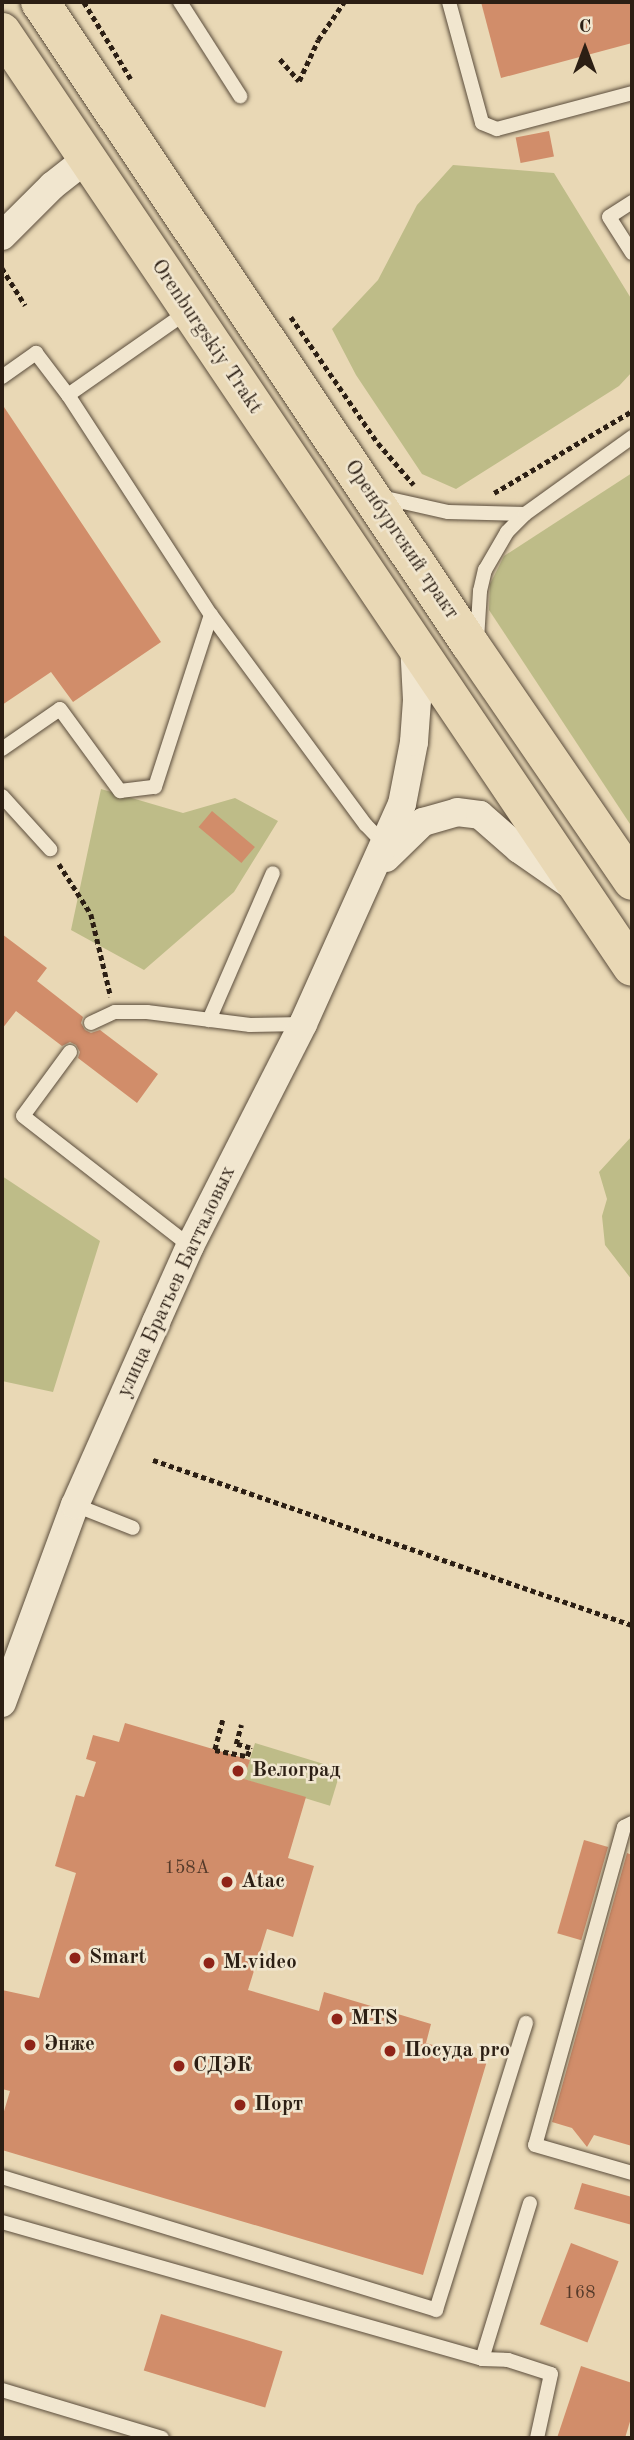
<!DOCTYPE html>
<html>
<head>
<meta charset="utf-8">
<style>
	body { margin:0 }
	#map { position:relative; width:634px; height:2440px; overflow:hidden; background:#e9d8b5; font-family:"Old Standard TT",serif }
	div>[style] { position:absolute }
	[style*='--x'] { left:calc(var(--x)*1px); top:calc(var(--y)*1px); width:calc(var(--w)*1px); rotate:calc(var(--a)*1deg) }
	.green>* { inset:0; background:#bebc88; transform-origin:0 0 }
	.building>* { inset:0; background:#d18d6a; transform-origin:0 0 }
	.path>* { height:4.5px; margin-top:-2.25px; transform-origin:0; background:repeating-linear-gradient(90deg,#2c1f14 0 5px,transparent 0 8.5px) }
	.roads { filter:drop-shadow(0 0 2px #5b4d3c) drop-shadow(0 0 2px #5b4d3c) }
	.lane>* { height:14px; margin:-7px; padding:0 7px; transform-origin:7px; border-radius:7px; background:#f1e6cf }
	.street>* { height:28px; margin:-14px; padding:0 14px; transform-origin:14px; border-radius:14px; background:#f1e6cf }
	.primary>* { height:38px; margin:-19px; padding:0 19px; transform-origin:19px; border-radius:19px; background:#e9d8b5 }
	.dots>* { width:19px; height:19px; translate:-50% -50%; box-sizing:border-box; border:4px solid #f1e6cf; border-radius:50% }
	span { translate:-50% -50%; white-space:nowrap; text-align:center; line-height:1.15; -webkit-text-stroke:5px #f1e6cf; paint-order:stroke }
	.number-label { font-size:18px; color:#553a2a }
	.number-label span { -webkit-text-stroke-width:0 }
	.street-label { font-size:21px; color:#2c1f14 }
	.poi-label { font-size:21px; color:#2c1f14; font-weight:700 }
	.left { translate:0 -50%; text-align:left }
	.frame { position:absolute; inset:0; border:4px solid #2c1f14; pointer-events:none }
	.north { position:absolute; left:550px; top:14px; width:70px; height:70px; -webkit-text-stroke:5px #f1e6cf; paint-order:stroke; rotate:0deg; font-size:19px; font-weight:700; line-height:28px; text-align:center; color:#2c1f14 }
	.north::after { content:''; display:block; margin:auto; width:24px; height:32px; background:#2c1f14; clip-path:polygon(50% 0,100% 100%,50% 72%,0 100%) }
</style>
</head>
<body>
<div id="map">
	<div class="green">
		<i style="clip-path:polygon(453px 165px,554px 173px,632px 300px,632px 372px,619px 386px,456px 489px,422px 474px,356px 375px,332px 329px,378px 280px,417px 205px)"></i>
		<i style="clip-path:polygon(632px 473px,632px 827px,489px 610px,490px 584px,504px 556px)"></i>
		<i style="clip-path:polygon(101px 789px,183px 813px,235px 798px,278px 821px,234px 892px,144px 970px,71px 930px)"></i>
		<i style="clip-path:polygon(632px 1136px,632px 1280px,605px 1245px,602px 1216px,607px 1199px,599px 1172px)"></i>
		<i style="clip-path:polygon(2px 1176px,100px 1241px,53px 1392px,2px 1381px)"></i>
		<i style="left:255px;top:1743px;width:90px;height:38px;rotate:17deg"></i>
	</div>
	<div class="building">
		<i style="clip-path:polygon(481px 2px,632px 2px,632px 43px,501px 78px)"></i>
		<i style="left:549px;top:131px;width:26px;height:34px;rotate:79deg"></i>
		<i style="clip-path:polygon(2px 404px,161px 642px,73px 702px,51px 672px,2px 705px)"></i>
		<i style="left:212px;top:811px;width:56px;height:21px;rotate:40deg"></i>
		<i style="clip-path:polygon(2px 934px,47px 968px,37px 981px,83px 1017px,81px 1023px,85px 1030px,91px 1033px,100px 1030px,158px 1074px,137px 1103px,78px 1058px,80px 1052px,76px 1045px,70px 1042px,62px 1046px,16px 1011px,2px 1029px)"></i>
		<i style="clip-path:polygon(125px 1723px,250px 1760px,244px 1779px,306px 1797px,288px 1858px,314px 1866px,293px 1937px,267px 1929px,248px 1990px,319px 2011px,324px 1992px,371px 2006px,431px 2024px,426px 2043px,487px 2061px,423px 2275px,2px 2150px,2px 2118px,10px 2091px,2px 2089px,2px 1990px,39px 1998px,76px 1873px,55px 1866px,76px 1795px,84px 1797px,96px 1762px,86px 1759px,93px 1735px,119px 1742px)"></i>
		<i style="left:584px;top:1840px;width:25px;height:97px;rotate:16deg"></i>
		<i style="clip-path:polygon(627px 1853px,632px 1855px,632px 2146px,594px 2135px,587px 2147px,572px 2128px,552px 2122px)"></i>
		<i style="clip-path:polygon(582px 2183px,632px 2197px,632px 2225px,574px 2209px)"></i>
		<i style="left:571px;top:2243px;width:51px;height:87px;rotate:21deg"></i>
		<i style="left:161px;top:2314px;width:127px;height:59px;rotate:17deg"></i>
		<i style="clip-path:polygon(581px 2366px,632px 2383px,632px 2415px,625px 2438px,557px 2438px)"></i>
	</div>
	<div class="path">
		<i style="--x:84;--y:2;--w:90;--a:58.6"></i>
		<i style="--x:280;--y:59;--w:29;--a:49"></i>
		<i style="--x:299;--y:81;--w:45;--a:-65.1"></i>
		<i style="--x:318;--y:40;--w:46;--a:-55.6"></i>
		<i style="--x:2;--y:268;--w:44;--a:58.1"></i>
		<i style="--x:291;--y:317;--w:153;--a:55.4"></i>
		<i style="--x:378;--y:443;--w:55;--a:49.4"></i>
		<i style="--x:494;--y:493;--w:161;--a:-30.7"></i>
		<i style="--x:59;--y:864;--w:59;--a:57.4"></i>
		<i style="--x:91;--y:914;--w:85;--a:76.5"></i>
		<i style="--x:153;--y:1460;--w:507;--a:19.01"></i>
		<i style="--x:223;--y:1720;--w:31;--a:105"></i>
		<i style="--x:215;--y:1750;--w:33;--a:11"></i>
		<i style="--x:247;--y:1756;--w:9;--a:-69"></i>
		<i style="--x:250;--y:1748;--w:15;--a:-164"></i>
		<i style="--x:236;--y:1744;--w:20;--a:-75"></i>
	</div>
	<div class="roads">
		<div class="lane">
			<i style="--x:180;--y:2;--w:112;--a:57.4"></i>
			<i style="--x:449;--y:2;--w:125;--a:74.7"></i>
			<i style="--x:482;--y:123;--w:16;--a:22"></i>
			<i style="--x:497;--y:129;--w:140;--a:-14.9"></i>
			<i style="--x:632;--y:202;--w:27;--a:147"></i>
			<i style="--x:609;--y:217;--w:43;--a:57.4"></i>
			<i style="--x:2;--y:377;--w:42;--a:-35.2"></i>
			<i style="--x:36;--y:353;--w:53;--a:52.7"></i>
			<i style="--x:68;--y:395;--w:262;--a:57"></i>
			<i style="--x:211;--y:615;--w:261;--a:53.6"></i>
			<i style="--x:366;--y:825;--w:28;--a:46"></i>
			<i style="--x:68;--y:395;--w:145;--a:-34.9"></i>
			<i style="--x:381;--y:497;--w:69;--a:12.6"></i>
			<i style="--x:448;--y:512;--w:77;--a:1.5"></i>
			<i style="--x:477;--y:640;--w:49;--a:-86.5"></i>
			<i style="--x:480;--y:591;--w:22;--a:-77"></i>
			<i style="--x:485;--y:570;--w:44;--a:-59.9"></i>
			<i style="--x:507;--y:532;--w:25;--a:-45"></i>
			<i style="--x:525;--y:514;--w:132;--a:-35.7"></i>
			<i style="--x:2;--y:749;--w:70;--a:-34.6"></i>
			<i style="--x:60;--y:709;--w:102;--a:53.8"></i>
			<i style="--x:120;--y:791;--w:35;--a:-7"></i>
			<i style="--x:155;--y:787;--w:181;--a:-72"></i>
			<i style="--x:2;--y:796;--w:72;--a:47.8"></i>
			<i style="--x:209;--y:1020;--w:160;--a:-66.5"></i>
			<i style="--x:91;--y:1023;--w:26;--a:-25"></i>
			<i style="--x:115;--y:1012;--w:32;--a:0"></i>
			<i style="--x:147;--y:1012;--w:104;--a:7.2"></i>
			<i style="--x:250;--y:1025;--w:53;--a:-1.1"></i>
			<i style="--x:70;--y:1052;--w:79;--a:126.3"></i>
			<i style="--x:23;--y:1116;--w:212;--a:37.9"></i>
			<i style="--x:75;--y:1505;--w:62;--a:21.6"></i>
			<i style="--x:632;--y:1823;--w:9;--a:153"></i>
			<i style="--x:624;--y:1827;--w:330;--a:105.6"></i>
			<i style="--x:535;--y:2145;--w:101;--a:16.1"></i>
			<i style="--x:2;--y:2177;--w:454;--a:17"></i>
			<i style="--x:436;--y:2310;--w:301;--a:-72.6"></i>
			<i style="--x:2;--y:2222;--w:499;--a:15.9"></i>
			<i style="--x:482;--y:2359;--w:163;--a:-72.9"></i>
			<i style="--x:482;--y:2359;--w:26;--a:2"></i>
			<i style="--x:508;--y:2360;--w:45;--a:18"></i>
			<i style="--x:551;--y:2374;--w:66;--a:102.3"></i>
			<i style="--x:2;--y:2390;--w:167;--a:16.7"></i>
		</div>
		<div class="street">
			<i style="--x:2;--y:236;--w:71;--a:-45"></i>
			<i style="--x:52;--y:186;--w:42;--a:-38.2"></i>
			<i style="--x:386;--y:858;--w:52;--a:-44.2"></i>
			<i style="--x:423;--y:822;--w:35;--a:-16"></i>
			<i style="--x:457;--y:812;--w:23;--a:7"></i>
			<i style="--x:480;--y:815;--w:52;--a:41.1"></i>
			<i style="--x:519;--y:849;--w:60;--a:34.8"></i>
			<i style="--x:2;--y:1703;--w:211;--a:-69.8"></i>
			<i style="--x:75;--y:1505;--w:200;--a:-66.1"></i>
			<i style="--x:156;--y:1322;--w:83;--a:-65.9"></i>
			<i style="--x:190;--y:1246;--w:249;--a:-63"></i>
			<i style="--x:303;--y:1024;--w:241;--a:-65.8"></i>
			<i style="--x:402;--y:804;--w:63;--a:-79"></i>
			<i style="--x:414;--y:742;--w:42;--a:-85.9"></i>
			<i style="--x:417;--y:700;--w:58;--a:-93"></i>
		</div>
		<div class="primary">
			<i style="--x:40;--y:2;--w:773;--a:56.19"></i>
			<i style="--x:470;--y:644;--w:287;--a:55.6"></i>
			<i style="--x:2;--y:32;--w:1127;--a:56.03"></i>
		</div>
	</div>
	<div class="dots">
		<i style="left:238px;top:1771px;background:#8f2418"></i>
		<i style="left:227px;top:1882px;background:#8f2418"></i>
		<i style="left:75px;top:1958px;background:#8f2418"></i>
		<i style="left:209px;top:1963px;background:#8f2418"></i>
		<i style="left:337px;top:2019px;background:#8f2418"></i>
		<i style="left:30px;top:2045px;background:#8f2418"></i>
		<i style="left:390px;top:2051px;background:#8f2418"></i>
		<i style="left:179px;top:2066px;background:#8f2418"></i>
		<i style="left:240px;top:2105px;background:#8f2418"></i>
	</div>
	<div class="number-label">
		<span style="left:187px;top:1868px">158А</span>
		<span style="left:580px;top:2293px">168</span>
	</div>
	<div class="street-label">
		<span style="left:206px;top:337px;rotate:56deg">Orenburgskiy Trakt</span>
		<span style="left:401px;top:540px;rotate:56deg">Оренбургский тракт</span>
		<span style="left:177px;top:1282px;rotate:-65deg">улица Братьев Батталовых</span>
	</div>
	<div class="poi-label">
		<span class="left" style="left:252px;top:1771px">Велоград</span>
		<span class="left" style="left:241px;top:1882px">Atac</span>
		<span class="left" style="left:89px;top:1958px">Smart</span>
		<span class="left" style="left:223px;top:1963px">M.video</span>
		<span class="left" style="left:351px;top:2019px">MTS</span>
		<span class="left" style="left:44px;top:2045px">Энже</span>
		<span class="left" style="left:404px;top:2051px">Посуда pro</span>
		<span class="left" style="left:193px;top:2066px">СДЭК</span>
		<span class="left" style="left:254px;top:2105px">Порт</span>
	</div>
	<div class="frame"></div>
	<div class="north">С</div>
</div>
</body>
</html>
